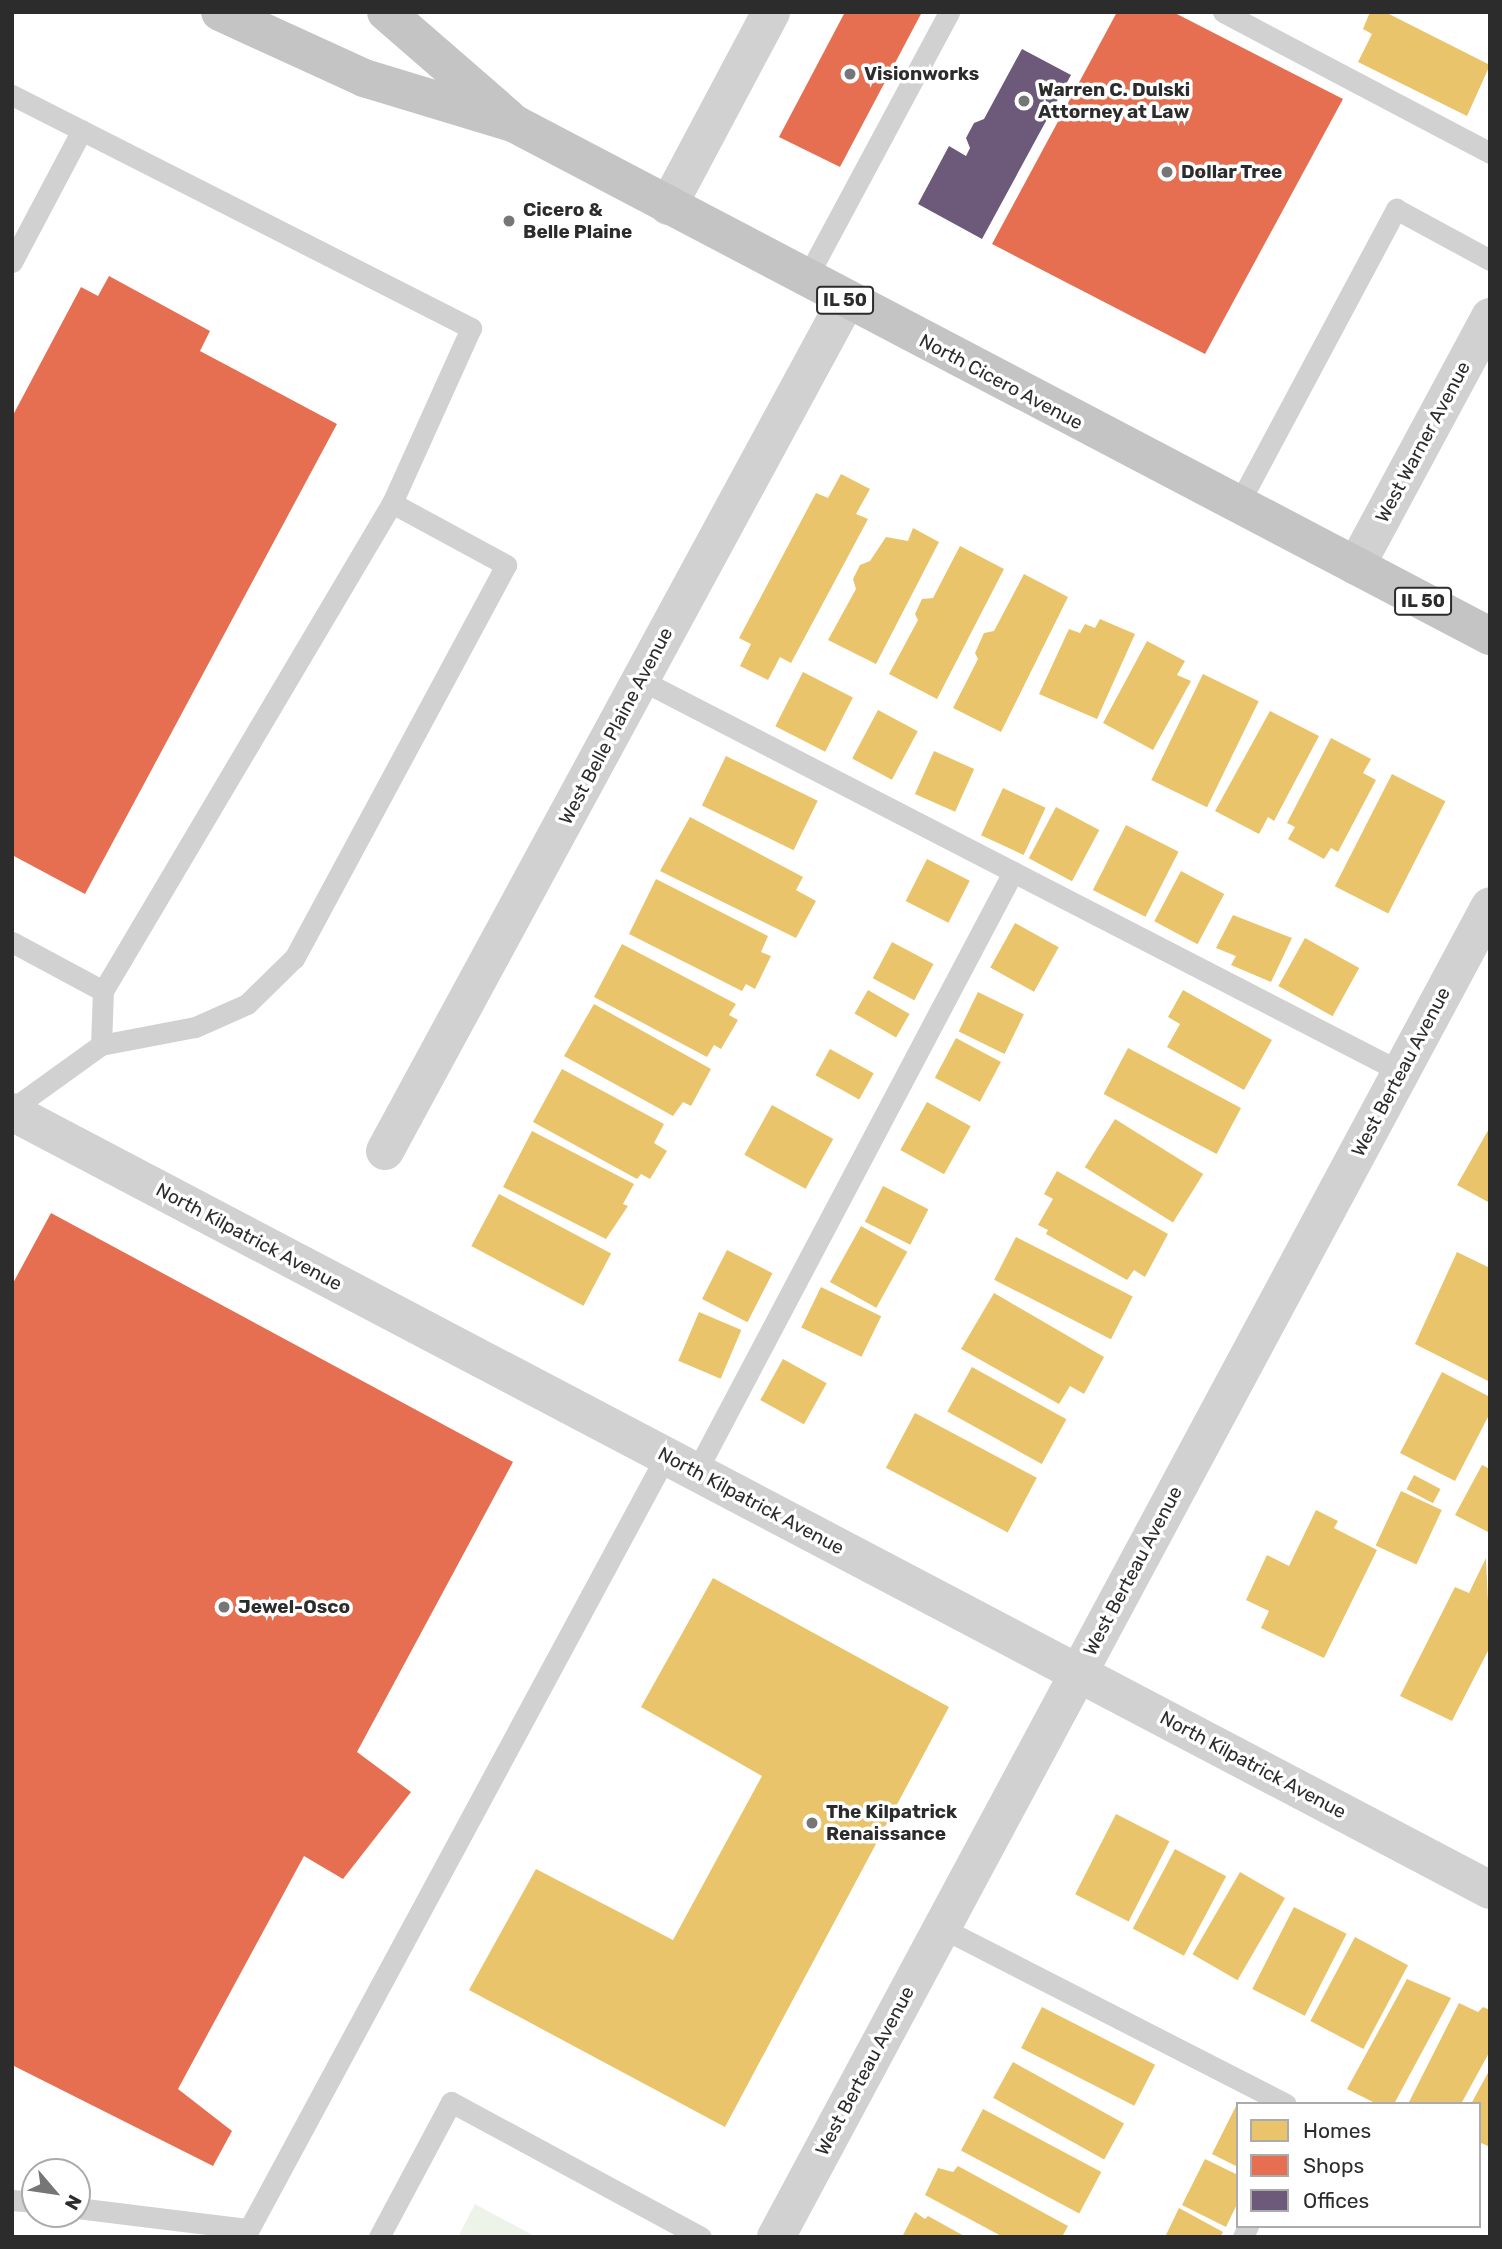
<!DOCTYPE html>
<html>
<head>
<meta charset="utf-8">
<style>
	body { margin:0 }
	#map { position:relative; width:1502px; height:2249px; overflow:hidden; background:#fff; font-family:Rubik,sans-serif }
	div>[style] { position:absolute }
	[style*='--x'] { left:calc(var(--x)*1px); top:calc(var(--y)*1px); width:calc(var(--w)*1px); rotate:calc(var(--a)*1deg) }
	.green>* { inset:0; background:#eef3ea }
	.homes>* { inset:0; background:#e9c46a; transform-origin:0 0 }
	.shops>* { inset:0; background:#e76f51 }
	.offices>* { inset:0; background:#6d597a }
	.service>* { height:21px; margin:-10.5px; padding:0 10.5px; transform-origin:10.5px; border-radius:10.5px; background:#d1d1d1 }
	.minor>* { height:38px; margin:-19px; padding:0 19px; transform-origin:19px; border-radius:19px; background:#d1d1d1 }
	.primary>* { height:38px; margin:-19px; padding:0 19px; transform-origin:19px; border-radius:19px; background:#c4c4c4 }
	.dots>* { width:19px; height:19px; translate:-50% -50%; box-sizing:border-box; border:4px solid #fff; border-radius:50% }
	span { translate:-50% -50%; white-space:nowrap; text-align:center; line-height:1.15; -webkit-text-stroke:7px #fff; paint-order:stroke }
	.shield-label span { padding:2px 5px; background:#fff; border:2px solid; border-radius:5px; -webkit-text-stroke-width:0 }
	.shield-label { font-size:18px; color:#2c2c2c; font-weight:700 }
	.poi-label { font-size:19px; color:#2c2c2c; font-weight:700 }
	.left { translate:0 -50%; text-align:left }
	.street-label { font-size:19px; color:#2c2c2c }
	.frame { position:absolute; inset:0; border:14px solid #2c2c2c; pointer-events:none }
	.legend { position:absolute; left:1236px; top:2102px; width:245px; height:126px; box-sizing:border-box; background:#fff; border:2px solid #ababab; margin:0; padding:9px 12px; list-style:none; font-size:21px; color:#2c2c2c }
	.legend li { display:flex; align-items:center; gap:14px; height:35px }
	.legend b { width:35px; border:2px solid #ababab }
	.north { position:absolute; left:21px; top:2158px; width:70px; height:70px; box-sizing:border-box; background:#fff; border:2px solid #ababab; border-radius:50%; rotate:119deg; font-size:19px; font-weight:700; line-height:28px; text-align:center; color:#2c2c2c }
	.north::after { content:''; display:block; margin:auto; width:24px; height:32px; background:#767676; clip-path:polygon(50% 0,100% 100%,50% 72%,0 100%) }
</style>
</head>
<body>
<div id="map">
	<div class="green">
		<i style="clip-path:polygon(475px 2204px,536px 2237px,458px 2237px)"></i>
	</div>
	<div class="homes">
		<i style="clip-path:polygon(1370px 12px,1385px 12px,1490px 65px,1467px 116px,1358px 62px,1372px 34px,1363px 29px)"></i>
		<i style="clip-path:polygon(841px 474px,870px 489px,856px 514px,868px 519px,791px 663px,780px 657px,768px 680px,740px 666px,751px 644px,739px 638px,816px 493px,828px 498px)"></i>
		<i style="clip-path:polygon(913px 528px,939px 542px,876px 664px,828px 640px,856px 589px,853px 579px,860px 565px,870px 561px,886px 537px,908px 541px)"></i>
		<i style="clip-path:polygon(960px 546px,1004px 569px,937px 699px,889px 674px,918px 620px,915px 614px,922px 599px,933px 598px)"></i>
		<i style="clip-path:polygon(1024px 574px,1068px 597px,1001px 732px,953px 708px,978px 659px,975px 653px,984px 633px,994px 631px)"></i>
		<i style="clip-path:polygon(1100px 619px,1135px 634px,1097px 719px,1039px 694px,1069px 629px,1080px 633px,1085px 624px,1095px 628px)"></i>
		<i style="clip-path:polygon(1147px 641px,1185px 661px,1177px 675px,1191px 681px,1153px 750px,1103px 723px)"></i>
		<i style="left:803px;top:672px;width:56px;height:61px;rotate:27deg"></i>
		<i style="left:1203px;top:674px;width:62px;height:118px;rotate:26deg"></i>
		<i style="left:878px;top:710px;width:45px;height:55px;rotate:28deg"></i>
		<i style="clip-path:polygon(1270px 711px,1319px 736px,1274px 821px,1268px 817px,1259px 834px,1215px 811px)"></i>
		<i style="clip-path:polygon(1331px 738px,1371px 759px,1363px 773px,1376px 780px,1338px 852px,1331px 848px,1324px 859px,1288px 839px,1295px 827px,1287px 823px)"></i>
		<i style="left:934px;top:751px;width:44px;height:47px;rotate:24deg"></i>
		<i style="left:726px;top:756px;width:102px;height:55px;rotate:26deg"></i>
		<i style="left:1392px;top:774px;width:60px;height:126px;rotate:27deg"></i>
		<i style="left:1003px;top:788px;width:47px;height:52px;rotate:25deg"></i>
		<i style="left:1056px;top:807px;width:49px;height:58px;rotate:28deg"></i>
		<i style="clip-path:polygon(690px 817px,803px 877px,796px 890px,816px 901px,796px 938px,660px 871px)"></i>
		<i style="left:1126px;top:825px;width:59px;height:73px;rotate:27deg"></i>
		<i style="left:927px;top:859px;width:48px;height:47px;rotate:27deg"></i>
		<i style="left:1181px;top:871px;width:49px;height:57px;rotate:28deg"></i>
		<i style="clip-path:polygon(656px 879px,768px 936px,761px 952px,771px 956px,755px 989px,746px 984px,742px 991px,629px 934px)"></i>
		<i style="clip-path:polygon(1233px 915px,1292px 938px,1271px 982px,1231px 965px,1236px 956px,1216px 948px)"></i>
		<i style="left:1015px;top:923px;width:50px;height:51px;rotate:29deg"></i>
		<i style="left:1305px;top:938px;width:62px;height:55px;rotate:29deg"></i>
		<i style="left:892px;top:942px;width:47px;height:41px;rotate:28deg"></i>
		<i style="clip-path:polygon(622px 944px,736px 1004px,729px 1015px,738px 1020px,721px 1049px,714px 1045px,707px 1057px,594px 997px)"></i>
		<i style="left:868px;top:990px;width:48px;height:27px;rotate:30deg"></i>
		<i style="clip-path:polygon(1183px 990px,1272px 1040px,1244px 1090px,1167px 1047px,1180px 1024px,1168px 1017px)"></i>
		<i style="left:978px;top:992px;width:51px;height:44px;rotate:26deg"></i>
		<i style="clip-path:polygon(594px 1004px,711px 1069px,691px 1106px,683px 1102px,673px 1116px,564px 1056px)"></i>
		<i style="left:956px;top:1038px;width:51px;height:45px;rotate:28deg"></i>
		<i style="left:1128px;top:1048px;width:128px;height:52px;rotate:28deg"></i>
		<i style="left:830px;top:1049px;width:50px;height:30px;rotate:29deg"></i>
		<i style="clip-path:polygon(562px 1069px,664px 1124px,654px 1143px,667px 1151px,650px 1179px,641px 1174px,637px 1179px,533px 1122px)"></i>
		<i style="left:927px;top:1102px;width:50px;height:55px;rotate:29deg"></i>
		<i style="left:772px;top:1105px;width:70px;height:57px;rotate:29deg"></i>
		<i style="left:1115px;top:1119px;width:104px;height:57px;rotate:32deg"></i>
		<i style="clip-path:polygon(1490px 1127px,1490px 1203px,1457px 1185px)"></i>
		<i style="clip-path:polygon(532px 1131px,634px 1184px,623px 1204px,628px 1206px,606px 1239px,503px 1187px)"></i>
		<i style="clip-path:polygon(1057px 1171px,1168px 1234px,1145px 1277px,1134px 1270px,1127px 1280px,1046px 1234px,1048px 1230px,1038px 1225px,1053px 1199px,1044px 1194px)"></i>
		<i style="left:883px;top:1186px;width:51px;height:40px;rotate:27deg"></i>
		<i style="left:499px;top:1194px;width:127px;height:59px;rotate:28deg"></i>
		<i style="left:861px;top:1226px;width:53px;height:64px;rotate:29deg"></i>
		<i style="left:1016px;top:1237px;width:131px;height:48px;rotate:27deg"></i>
		<i style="left:727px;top:1250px;width:51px;height:55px;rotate:27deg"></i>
		<i style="clip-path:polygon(1457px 1252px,1490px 1268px,1490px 1382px,1415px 1344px)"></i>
		<i style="left:821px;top:1287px;width:67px;height:45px;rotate:26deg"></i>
		<i style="clip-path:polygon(994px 1293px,1104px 1357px,1084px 1394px,1070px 1386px,1059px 1404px,961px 1349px)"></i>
		<i style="left:699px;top:1312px;width:46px;height:53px;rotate:23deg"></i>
		<i style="left:783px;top:1359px;width:50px;height:47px;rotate:29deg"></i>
		<i style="left:972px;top:1367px;width:108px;height:51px;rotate:29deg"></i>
		<i style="clip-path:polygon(1442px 1372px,1490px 1397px,1490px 1413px,1455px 1481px,1400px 1453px)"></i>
		<i style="left:915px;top:1413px;width:138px;height:62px;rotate:28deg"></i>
		<i style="clip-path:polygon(1482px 1465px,1490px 1469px,1490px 1533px,1455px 1515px)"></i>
		<i style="left:1414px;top:1475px;width:30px;height:16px;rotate:28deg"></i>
		<i style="left:1401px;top:1491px;width:45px;height:60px;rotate:25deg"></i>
		<i style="clip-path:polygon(1316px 1510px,1338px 1521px,1334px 1528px,1377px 1550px,1324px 1658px,1261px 1628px,1269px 1611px,1246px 1600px,1267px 1555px,1289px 1566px)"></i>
		<i style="clip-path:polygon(1486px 1558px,1490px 1647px,1452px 1721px,1400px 1696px,1455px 1587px,1469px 1593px)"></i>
		<i style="clip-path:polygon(713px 1578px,949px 1707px,725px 2127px,469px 1990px,536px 1869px,673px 1940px,762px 1776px,641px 1707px)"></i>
		<i style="left:1116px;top:1814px;width:60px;height:90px;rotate:27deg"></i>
		<i style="left:1175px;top:1849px;width:58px;height:90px;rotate:28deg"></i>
		<i style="left:1240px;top:1872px;width:52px;height:95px;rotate:30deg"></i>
		<i style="left:1294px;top:1907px;width:59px;height:92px;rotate:27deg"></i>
		<i style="left:1355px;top:1937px;width:60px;height:95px;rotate:28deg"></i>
		<i style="clip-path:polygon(1407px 1979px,1451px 1998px,1394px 2104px,1377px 2104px,1347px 2089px)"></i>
		<i style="clip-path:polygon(1459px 2003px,1478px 2012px,1483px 2007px,1490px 2010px,1490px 2051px,1461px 2104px,1408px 2104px)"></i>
		<i style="left:1042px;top:2007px;width:127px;height:46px;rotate:27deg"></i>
		<i style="left:1013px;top:2062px;width:127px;height:41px;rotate:29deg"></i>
		<i style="clip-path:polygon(1490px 2069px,1490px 2147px,1479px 2142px,1479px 2104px,1471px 2104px)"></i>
		<i style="clip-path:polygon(1238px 2102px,1238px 2167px,1212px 2154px)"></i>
		<i style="left:983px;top:2109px;width:134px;height:47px;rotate:28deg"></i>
		<i style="clip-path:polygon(1205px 2159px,1238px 2175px,1238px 2202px,1226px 2227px,1182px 2205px)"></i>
		<i style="clip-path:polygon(958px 2166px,1068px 2226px,1062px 2237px,1003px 2237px,925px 2195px,938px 2168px,953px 2172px)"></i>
		<i style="clip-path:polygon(1179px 2208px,1223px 2232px,1220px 2237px,1165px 2237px)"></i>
		<i style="clip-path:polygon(915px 2212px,925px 2219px,928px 2216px,966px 2237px,902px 2237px)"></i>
	</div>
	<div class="shops">
		<i style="clip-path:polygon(845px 12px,922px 12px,840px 167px,779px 137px)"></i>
		<i style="clip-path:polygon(1117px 12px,1173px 12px,1343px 99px,1205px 354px,992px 244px)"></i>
		<i style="clip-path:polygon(109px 276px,210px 331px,200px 351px,337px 424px,85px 894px,12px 855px,12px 417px,81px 287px,98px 296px)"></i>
		<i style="clip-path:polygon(51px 1213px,513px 1462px,357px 1752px,411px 1792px,343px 1879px,304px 1856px,178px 2089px,232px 2131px,213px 2166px,12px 2065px,12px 1285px)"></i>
	</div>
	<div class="offices">
		<i style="clip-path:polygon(1022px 49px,1071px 75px,982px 239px,918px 204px,949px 146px,966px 156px,970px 148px,966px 138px,974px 123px,984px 119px)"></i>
	</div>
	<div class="service">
		<i style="--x:1223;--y:12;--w:302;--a:27.8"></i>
		<i style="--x:12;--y:95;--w:515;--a:26.91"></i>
		<i style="--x:471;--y:328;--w:192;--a:114.3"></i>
		<i style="--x:392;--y:503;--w:130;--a:28.5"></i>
		<i style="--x:506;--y:565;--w:447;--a:118.3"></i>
		<i style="--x:294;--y:958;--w:66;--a:135.6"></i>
		<i style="--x:247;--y:1004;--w:57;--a:156.1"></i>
		<i style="--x:195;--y:1027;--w:96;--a:169.2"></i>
		<i style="--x:101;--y:1045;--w:110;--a:144.3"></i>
		<i style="--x:12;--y:262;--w:149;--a:-62.1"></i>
		<i style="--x:806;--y:279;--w:303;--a:-61.8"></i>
		<i style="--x:1238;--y:505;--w:336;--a:-61.9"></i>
		<i style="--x:1396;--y:209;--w:107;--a:28.5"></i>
		<i style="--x:641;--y:680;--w:855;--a:27.28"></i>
		<i style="--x:12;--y:942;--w:103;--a:28.3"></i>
		<i style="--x:101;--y:1045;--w:54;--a:-87.9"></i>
		<i style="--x:103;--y:991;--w:567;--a:-59.37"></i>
		<i style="--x:696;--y:1472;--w:679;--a:-62.15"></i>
		<i style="--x:942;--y:1928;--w:386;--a:27.1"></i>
		<i style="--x:12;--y:2200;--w:23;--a:5"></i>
		<i style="--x:77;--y:2208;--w:173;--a:7"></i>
		<i style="--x:249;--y:2229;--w:878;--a:-61.66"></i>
		<i style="--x:379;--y:2237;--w:153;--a:-61.9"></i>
		<i style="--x:451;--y:2102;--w:284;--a:28.4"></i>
		<i style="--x:1243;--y:2237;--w:12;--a:-66"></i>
	</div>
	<div class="minor">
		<i style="--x:668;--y:206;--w:220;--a:-62"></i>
		<i style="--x:1356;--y:566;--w:283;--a:-61.7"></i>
		<i style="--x:12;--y:1112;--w:1670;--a:27.76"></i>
		<i style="--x:385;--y:1151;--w:967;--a:-61.53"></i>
		<i style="--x:776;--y:2237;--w:1510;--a:-61.79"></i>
	</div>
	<div class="primary">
		<i style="--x:220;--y:12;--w:158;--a:24.6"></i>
		<i style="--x:364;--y:78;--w:158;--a:16.9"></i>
		<i style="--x:515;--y:124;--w:1101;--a:27.71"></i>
		<i style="--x:386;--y:12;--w:162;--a:41"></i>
	</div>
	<div class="dots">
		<i style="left:850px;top:74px;background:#767676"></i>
		<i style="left:1024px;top:101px;background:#767676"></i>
		<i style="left:1167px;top:172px;background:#767676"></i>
		<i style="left:509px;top:221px;background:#767676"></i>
		<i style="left:224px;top:1607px;background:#767676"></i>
		<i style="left:812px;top:1823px;background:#767676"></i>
	</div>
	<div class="shield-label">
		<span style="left:845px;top:300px">IL 50</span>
		<span style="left:1423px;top:601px">IL 50</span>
	</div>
	<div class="poi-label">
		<span class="left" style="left:864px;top:74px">Visionworks</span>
		<span class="left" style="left:1038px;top:101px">Warren C. Dulski<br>Attorney at Law</span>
		<span class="left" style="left:1181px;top:172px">Dollar Tree</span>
		<span class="left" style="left:523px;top:221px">Cicero &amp;<br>Belle Plaine</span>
		<span class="left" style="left:238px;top:1607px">Jewel-Osco</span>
		<span class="left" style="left:826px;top:1823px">The Kilpatrick<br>Renaissance</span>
	</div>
	<div class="street-label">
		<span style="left:1001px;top:382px;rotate:28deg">North Cicero Avenue</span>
		<span style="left:1423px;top:442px;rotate:-62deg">West Warner Avenue</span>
		<span style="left:616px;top:726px;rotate:-62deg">West Belle Plaine Avenue</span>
		<span style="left:1401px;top:1072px;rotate:-62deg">West Berteau Avenue</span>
		<span style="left:249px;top:1237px;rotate:28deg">North Kilpatrick Avenue</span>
		<span style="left:751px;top:1501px;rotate:28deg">North Kilpatrick Avenue</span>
		<span style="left:1133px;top:1571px;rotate:-62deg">West Berteau Avenue</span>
		<span style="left:1253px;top:1765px;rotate:28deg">North Kilpatrick Avenue</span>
		<span style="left:865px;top:2071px;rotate:-62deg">West Berteau Avenue</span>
	</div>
	<div class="frame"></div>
	<ul class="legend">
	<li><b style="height:19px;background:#e9c46a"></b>Homes</li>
	<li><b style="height:19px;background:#e76f51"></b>Shops</li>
	<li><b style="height:19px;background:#6d597a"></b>Offices</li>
	</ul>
	<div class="north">N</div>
</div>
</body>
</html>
